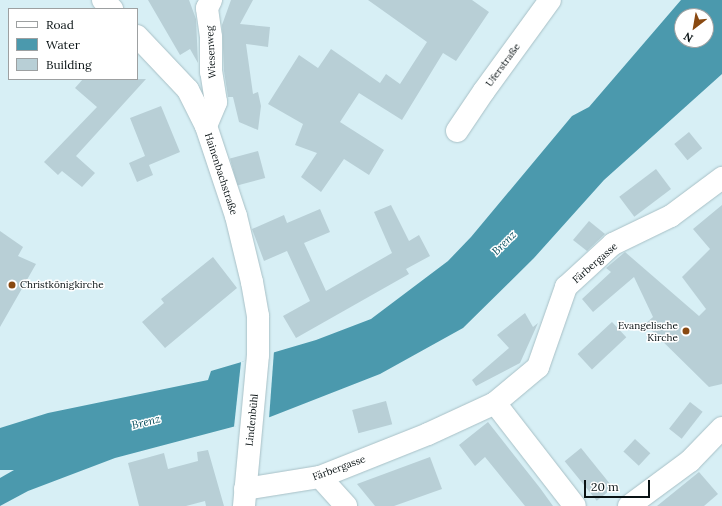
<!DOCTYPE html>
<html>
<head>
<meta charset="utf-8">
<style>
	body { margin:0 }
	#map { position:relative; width:722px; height:506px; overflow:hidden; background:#d7eff5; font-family:Lora,serif }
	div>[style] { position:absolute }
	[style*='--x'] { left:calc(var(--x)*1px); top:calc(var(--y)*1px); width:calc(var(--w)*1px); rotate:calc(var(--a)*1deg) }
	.water>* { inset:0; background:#4b99ad }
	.pier>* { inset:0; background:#d7eff5 }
	.building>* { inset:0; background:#b8cfd6; transform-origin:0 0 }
	.roads { filter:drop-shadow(0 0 1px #a8c0c6) drop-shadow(0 0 1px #a8c0c6) }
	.street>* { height:22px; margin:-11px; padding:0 11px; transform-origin:11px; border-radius:11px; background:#fff }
	.secondary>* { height:22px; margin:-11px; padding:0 11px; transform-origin:11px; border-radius:11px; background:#fff }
	.dots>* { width:11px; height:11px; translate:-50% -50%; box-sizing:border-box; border:2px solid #fff; border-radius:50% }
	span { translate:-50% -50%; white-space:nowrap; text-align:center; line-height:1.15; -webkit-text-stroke:3px #fff; paint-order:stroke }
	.street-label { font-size:10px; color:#091214 }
	.poi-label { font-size:10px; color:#091214 }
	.left { translate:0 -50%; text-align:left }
	.right { translate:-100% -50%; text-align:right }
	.water-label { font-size:11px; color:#094f5e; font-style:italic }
	.legend { position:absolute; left:8px; top:8px; width:130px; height:72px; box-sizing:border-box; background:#fff; border:1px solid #9da0a1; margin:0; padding:5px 7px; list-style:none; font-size:12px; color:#091214 }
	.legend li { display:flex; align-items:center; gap:8px; height:20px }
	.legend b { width:20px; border:1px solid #9da0a1 }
	.north { position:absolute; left:674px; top:8px; width:40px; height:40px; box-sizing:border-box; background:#fff; border:1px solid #9da0a1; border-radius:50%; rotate:211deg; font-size:11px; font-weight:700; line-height:16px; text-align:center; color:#091214 }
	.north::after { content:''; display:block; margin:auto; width:14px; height:18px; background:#894911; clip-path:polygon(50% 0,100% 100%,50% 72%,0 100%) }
	.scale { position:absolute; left:584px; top:480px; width:66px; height:18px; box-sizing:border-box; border:2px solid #091214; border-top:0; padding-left:5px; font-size:12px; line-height:14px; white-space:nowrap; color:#091214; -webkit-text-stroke:3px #fff; paint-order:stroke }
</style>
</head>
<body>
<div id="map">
	<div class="water">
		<i style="clip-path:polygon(evenodd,681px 0,722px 0,722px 74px,604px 180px,534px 258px,463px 328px,380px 374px,270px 417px,115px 458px,28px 491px,0 506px,0 478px,14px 470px,0 470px,0 428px,48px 413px,208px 380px,211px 371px,316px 340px,371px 319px,448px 261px,471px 237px,572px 116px,589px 107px,681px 0,682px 16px,706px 16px,706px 40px,682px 40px,682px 16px)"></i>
	</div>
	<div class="pier">
		<i style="clip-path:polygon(274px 351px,269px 419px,234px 427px,241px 362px)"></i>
	</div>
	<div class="building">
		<i style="clip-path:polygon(148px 0,189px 0,196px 19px,198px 63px,190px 49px,180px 55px)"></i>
		<i style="clip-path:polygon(231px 0,253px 0,240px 24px,270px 27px,268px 47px,246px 44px,253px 94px,258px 92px,261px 106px,258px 130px,239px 122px,233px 97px,228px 97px,224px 71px,222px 25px)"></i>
		<i style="clip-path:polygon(368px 0,472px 0,489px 12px,456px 61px,443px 53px,402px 120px,359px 93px,340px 122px,384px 150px,369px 175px,344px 159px,321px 192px,301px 177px,317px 153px,295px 145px,303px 124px,268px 104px,299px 55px,318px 68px,331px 49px,380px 83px,386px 74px,400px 84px,427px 42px)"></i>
		<i style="clip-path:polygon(83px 79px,146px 79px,76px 156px,95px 173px,82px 187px,62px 171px,58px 175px,44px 162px,97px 107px,75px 88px)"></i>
		<i style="clip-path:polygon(161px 106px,180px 152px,149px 165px,153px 175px,137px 182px,129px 163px,145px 156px,130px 118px)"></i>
		<i style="left:689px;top:132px;width:21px;height:19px;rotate:51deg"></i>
		<i style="left:258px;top:151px;width:28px;height:29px;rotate:75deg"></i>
		<i style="left:656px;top:169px;width:25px;height:46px;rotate:53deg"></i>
		<i style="clip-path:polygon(391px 205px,409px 241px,419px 235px,430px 256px,406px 269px,409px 274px,296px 338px,283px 316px,310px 301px,287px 251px,264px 261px,252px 229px,284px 215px,287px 223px,320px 209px,330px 232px,304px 243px,326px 291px,392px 253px,374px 212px)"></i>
		<i style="clip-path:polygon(722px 205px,722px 384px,709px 387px,645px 324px,653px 317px,634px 277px,593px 312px,582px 299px,611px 272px,606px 268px,625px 252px,699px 316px,706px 309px,682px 277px,710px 249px,693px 229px)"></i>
		<i style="clip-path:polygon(589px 221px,605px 234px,587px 251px,573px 240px)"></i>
		<i style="clip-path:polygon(0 231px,23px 247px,18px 256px,36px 264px,0 327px)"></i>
		<i style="clip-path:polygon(213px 257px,237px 288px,165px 348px,142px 322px,164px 303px,161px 299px)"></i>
		<i style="clip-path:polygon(525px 313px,533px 327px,538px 323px,520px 363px,476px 386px,472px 380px,509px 348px,497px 335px)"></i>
		<i style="left:612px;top:322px;width:21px;height:47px;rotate:47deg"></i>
		<i style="left:386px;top:401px;width:24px;height:35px;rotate:75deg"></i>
		<i style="left:690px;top:402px;width:16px;height:34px;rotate:38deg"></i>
		<i style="clip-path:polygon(488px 422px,540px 488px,553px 506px,525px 506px,485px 457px,475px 466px,459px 445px)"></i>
		<i style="left:635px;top:439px;width:21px;height:17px;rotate:43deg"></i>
		<i style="left:581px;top:448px;width:51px;height:21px;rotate:51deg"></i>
		<i style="clip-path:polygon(208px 450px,224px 506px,206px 506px,205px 501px,186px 506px,139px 506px,128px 463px,164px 453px,168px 469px,198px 461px,197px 452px)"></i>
		<i style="clip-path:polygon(430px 457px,442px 489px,394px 506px,375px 506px,357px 484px)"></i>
		<i style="clip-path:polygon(699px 472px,718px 494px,704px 506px,657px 506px)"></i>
	</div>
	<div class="roads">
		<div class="street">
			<i style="--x:206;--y:126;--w:26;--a:-67"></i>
			<i style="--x:216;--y:102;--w:30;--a:-99"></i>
			<i style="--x:211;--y:72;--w:35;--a:-90"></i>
			<i style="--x:211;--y:37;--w:29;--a:-98"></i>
			<i style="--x:207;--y:8;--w:9;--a:-63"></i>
			<i style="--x:457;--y:131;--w:48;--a:-56"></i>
			<i style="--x:484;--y:91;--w:112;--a:-54"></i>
			<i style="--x:495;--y:403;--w:130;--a:52.2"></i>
			<i style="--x:320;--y:477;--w:39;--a:48"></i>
			<i style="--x:245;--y:489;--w:76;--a:-9.1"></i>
			<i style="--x:320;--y:477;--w:116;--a:-21.7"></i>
			<i style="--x:428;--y:434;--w:74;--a:-24.8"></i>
			<i style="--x:495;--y:403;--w:56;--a:-39.9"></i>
			<i style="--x:538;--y:367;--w:85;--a:-70.7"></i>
			<i style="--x:566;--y:287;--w:64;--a:-42.5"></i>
			<i style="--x:613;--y:244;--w:64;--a:-25.8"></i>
			<i style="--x:671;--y:216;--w:64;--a:-36.7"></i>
			<i style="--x:629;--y:506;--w:76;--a:-36.4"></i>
			<i style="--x:690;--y:461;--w:46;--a:-45.9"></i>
		</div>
		<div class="secondary">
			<i style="--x:103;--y:0;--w:13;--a:45"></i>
			<i style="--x:137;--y:36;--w:74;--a:46.6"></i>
			<i style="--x:188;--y:90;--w:40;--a:63.4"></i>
			<i style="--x:206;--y:126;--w:95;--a:71.6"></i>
			<i style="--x:236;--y:216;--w:68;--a:76.4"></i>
			<i style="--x:252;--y:282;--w:35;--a:80"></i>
			<i style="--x:258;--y:316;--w:39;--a:90"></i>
			<i style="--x:258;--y:355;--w:152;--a:95.3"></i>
		</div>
	</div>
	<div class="dots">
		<i style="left:12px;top:285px;background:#894911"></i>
		<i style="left:686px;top:331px;background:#894911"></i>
	</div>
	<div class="street-label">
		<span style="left:211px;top:52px;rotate:-93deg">Wiesenweg</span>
		<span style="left:503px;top:65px;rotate:-54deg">Uferstraße</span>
		<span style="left:221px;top:174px;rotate:72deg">Hainenbachstraße</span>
		<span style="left:595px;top:263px;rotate:-41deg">Färbergasse</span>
		<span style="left:252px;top:420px;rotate:-84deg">Lindenbühl</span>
		<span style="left:339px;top:468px;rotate:-20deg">Färbergasse</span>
	</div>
	<div class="poi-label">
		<span class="left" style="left:20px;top:285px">Christkönigkirche</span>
		<span class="right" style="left:678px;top:331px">Evangelische<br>Kirche</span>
	</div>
	<div class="water-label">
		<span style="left:504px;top:243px;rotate:-45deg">Brenz</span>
		<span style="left:146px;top:422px;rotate:-14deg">Brenz</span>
	</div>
	<ul class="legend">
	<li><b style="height:5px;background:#fff"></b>Road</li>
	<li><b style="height:11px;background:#4b99ad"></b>Water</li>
	<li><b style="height:11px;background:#b8cfd6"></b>Building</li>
	</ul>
	<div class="north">N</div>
	<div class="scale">20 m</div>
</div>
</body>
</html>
